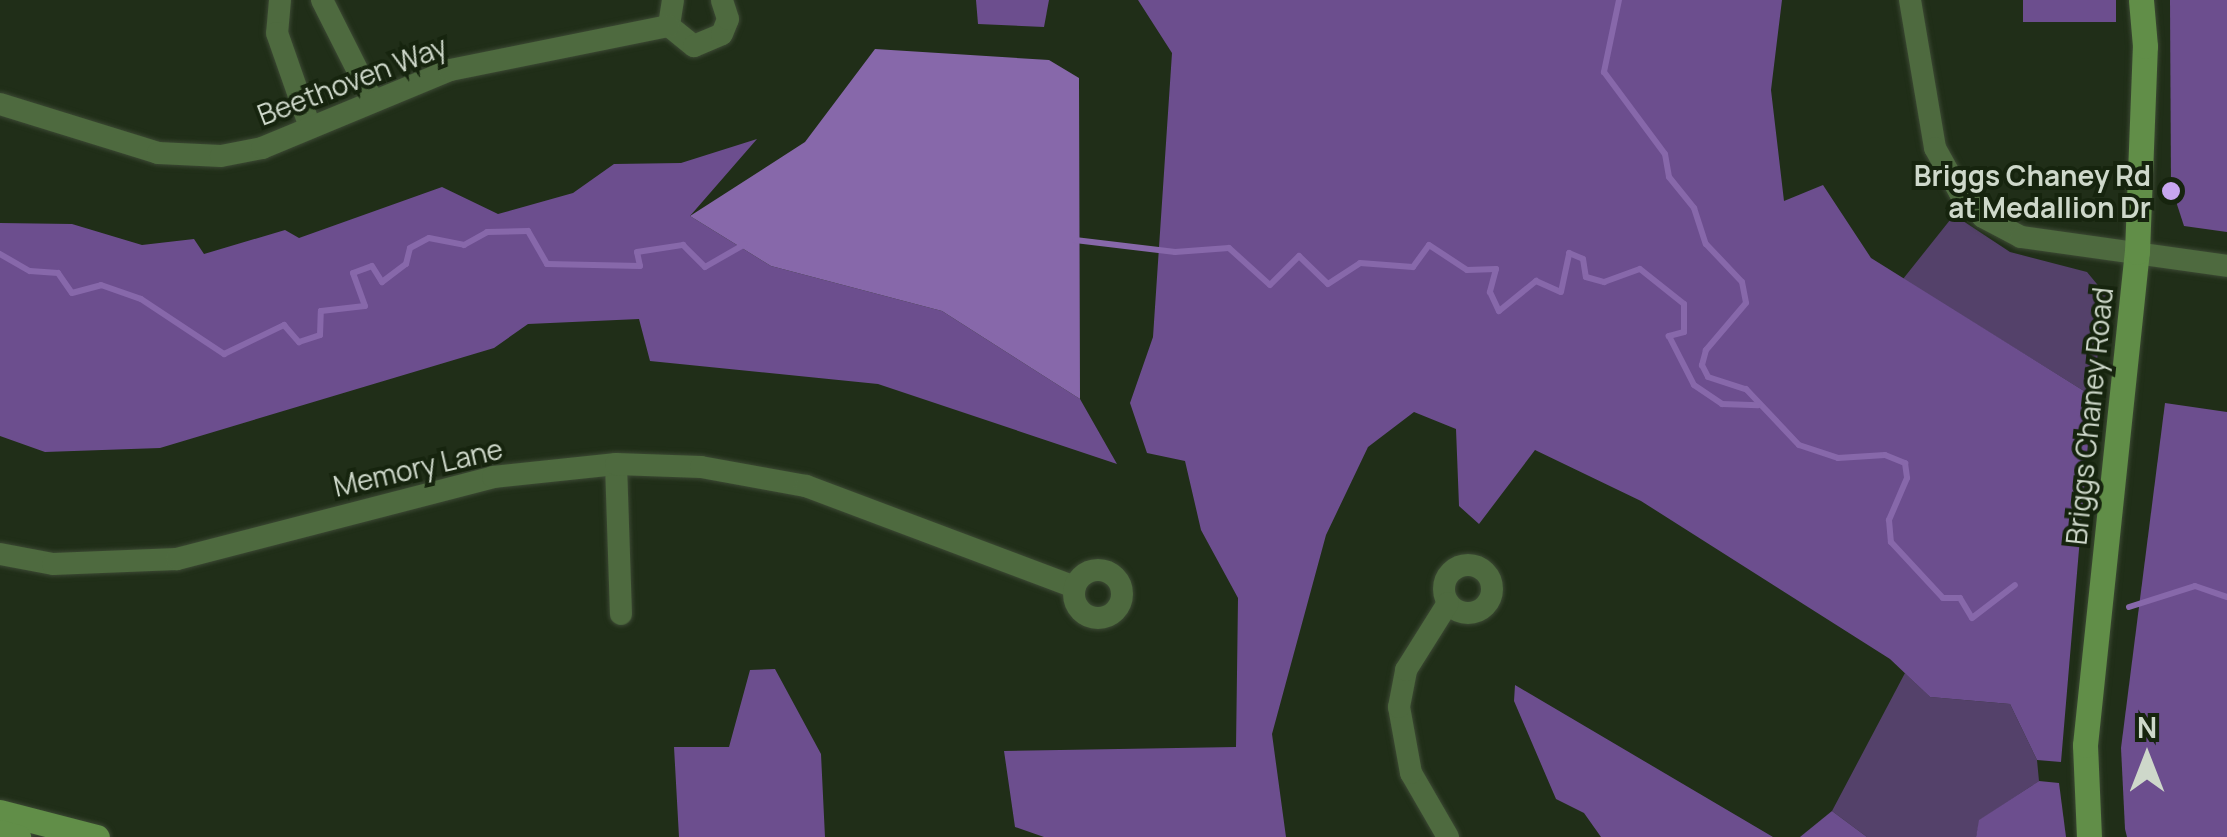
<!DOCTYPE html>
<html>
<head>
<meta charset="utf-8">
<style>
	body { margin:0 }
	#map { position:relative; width:2227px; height:837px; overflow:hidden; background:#202e18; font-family:Manrope,sans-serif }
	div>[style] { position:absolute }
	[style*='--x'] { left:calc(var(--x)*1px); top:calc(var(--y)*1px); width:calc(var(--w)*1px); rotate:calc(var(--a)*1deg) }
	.green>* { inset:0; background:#54416a }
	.forest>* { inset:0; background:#6c4e8e; transform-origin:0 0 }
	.water>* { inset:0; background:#8768aa }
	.stream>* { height:6px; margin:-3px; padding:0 3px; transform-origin:3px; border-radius:3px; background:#8768aa }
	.roads { filter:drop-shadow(0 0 2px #3c4934) drop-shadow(0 0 2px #3c4934) }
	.minor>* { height:22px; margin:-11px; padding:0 11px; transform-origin:11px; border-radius:11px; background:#4e6a3f }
	.minor>.ring { margin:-11px; padding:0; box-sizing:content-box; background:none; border:22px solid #4e6a3f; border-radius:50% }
	.secondary>* { height:25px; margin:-12.5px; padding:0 12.5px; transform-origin:12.5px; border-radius:12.5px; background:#618e48 }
	.dots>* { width:28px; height:28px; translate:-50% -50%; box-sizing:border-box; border:5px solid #16240e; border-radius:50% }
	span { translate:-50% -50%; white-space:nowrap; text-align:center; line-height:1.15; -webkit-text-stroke:8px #16240e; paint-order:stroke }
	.street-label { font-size:28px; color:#ced8ca }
	.poi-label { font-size:28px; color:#ced8ca; font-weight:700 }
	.right { translate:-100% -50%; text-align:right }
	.north { position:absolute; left:2097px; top:707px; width:100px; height:100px; -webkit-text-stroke:8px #16240e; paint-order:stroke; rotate:0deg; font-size:28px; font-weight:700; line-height:40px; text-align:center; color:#ced8ca }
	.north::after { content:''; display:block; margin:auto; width:35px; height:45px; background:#ced8ca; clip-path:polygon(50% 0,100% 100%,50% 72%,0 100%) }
</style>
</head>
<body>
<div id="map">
	<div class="green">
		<i style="clip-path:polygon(1954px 215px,2010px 252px,2087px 272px,2106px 295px,2092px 396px,1903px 279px)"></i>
		<i style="clip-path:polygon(1905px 673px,1930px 697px,2010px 704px,2037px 760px,2039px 781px,1980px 820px,1976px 837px,1867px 837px,1832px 811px)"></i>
	</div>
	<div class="forest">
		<i style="clip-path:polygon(976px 0,1049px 0,1044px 27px,978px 24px)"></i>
		<i style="clip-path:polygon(1138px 0,1782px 0,1771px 90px,1784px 201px,1823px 185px,1871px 258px,2092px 396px,2061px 762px,2037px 760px,2010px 704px,1930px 697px,1890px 659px,1641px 501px,1535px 450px,1479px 524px,1459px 506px,1456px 429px,1414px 412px,1368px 447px,1326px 535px,1272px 734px,1286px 837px,1044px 837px,1015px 827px,1004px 751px,1236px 747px,1238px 598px,1201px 530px,1185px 461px,1147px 453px,1130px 403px,1153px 337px,1172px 53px)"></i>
		<i style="left:2023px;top:0;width:93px;height:22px"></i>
		<i style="clip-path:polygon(2170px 0,2227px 0,2227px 232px,2184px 226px,2171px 186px)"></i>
		<i style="clip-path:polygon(757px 139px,690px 216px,771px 266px,942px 311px,1080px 399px,1117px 464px,878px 384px,650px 361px,639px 319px,528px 324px,494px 348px,160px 448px,45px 452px,0 436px,0 223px,72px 224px,142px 245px,194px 239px,204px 254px,285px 230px,299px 238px,442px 187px,498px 214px,573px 193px,614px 164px,681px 163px)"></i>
		<i style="clip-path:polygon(2165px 403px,2227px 412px,2227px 837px,2127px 837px,2125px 829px,2121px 748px)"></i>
		<i style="clip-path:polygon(775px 669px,821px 754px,825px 837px,679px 837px,674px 747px,729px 747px,750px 670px)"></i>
		<i style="clip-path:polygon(1515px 685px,1773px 837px,1601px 837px,1584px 813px,1556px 799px,1514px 701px)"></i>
		<i style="clip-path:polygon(2039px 781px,2059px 783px,2066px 837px,1976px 837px,1979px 820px)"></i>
		<i style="clip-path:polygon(1832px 811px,1867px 837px,1800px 837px)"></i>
	</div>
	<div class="water">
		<i style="clip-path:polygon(875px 49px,1049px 60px,1079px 78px,1080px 399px,942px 311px,771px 266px,690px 216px,805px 142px)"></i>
	</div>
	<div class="stream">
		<i style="--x:1619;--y:0;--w:74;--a:101.8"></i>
		<i style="--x:1604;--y:72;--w:102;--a:53.4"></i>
		<i style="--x:1665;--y:154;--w:23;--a:80"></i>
		<i style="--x:1669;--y:177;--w:40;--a:51"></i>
		<i style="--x:1694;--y:208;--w:38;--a:72"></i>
		<i style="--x:1706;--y:244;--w:52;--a:46.5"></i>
		<i style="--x:1742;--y:282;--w:21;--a:79"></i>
		<i style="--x:1746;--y:303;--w:62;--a:130.4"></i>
		<i style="--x:1706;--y:350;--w:16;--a:105"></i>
		<i style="--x:1702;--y:365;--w:13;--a:63"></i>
		<i style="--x:1708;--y:377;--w:40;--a:18"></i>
		<i style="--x:1746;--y:389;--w:77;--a:46.6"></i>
		<i style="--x:1799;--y:445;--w:41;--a:18.4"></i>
		<i style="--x:1838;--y:458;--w:47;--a:-3.7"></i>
		<i style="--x:1885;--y:455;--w:22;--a:22"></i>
		<i style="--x:1905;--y:463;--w:15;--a:82"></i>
		<i style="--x:1907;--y:478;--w:46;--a:113.2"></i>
		<i style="--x:1889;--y:520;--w:22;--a:85"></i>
		<i style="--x:1891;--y:542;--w:76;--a:47.1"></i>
		<i style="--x:1943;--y:598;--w:17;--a:0"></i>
		<i style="--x:1960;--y:598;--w:23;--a:59"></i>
		<i style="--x:1972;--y:618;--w:54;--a:-37.5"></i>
		<i style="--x:1075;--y:240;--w:101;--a:6.8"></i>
		<i style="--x:1175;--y:252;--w:54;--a:-4.2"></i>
		<i style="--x:1229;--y:248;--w:55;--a:42.1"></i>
		<i style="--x:1270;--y:285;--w:41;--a:-45"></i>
		<i style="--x:1299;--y:256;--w:40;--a:44"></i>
		<i style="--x:1328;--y:284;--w:38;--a:-33"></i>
		<i style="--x:1360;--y:263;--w:53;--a:4.3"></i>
		<i style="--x:1413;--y:267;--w:27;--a:-54"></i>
		<i style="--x:1429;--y:245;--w:45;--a:33.3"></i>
		<i style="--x:1467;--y:270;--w:29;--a:-2"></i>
		<i style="--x:1496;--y:269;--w:24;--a:105"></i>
		<i style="--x:1490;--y:292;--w:21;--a:65"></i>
		<i style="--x:1499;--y:311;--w:48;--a:-39"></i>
		<i style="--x:1536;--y:281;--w:27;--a:24"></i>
		<i style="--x:1561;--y:292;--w:40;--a:-78"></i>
		<i style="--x:1569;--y:253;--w:15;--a:23"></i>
		<i style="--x:1583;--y:259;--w:18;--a:81"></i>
		<i style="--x:1586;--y:277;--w:19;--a:16"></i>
		<i style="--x:1604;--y:282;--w:38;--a:-20"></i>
		<i style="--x:1640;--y:269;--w:56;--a:38.5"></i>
		<i style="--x:1684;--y:304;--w:28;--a:90"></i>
		<i style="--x:1684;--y:332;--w:16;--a:165"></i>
		<i style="--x:1669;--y:336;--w:55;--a:63"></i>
		<i style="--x:1694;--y:385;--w:34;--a:34"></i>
		<i style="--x:1722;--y:404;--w:36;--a:2"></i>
		<i style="--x:0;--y:254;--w:34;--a:30"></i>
		<i style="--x:30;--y:271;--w:28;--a:4"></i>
		<i style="--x:58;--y:273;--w:24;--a:55"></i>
		<i style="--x:72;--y:293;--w:30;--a:-15"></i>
		<i style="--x:101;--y:285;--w:42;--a:19.3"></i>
		<i style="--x:141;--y:299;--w:100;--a:33.5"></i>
		<i style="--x:224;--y:354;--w:67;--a:-25.8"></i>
		<i style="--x:284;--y:325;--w:23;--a:49"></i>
		<i style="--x:299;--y:342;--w:22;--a:-18"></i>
		<i style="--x:320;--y:335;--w:24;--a:-88"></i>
		<i style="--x:321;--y:311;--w:44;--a:-6.5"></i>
		<i style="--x:365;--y:306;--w:35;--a:-110"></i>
		<i style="--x:353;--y:273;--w:20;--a:-20"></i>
		<i style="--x:372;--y:266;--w:19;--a:58"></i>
		<i style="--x:382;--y:282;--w:30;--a:-37"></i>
		<i style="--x:406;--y:264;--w:16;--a:-76"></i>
		<i style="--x:410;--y:248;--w:21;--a:-28"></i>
		<i style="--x:429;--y:238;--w:36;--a:11"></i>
		<i style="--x:464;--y:245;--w:26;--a:-29"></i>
		<i style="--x:487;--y:232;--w:41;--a:-1.4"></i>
		<i style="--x:528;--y:231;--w:38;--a:60"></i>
		<i style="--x:547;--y:264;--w:93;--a:1.2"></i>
		<i style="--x:640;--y:266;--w:14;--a:-102"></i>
		<i style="--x:637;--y:252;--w:47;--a:-8.7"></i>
		<i style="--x:683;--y:245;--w:31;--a:45"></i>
		<i style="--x:705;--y:267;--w:46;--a:-29.9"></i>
		<i style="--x:2129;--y:607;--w:69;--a:-17.7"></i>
		<i style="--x:2195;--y:586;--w:34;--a:19"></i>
	</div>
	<div class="roads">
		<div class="minor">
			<i style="--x:280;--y:0;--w:33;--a:95"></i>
			<i style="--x:277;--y:33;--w:100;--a:70.7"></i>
			<i style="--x:322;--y:0;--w:113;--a:63.2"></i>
			<i style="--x:673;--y:0;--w:26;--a:99"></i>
			<i style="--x:669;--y:26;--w:32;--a:39"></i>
			<i style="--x:694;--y:46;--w:30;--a:-23"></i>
			<i style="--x:722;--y:34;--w:16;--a:-68"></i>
			<i style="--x:728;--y:19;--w:20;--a:-108"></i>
			<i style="--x:1910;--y:0;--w:150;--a:80.4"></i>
			<i style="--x:1935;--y:148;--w:51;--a:60.9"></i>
			<i style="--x:1960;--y:193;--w:33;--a:46"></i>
			<i style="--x:1983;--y:217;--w:43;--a:27.8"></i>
			<i style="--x:2021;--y:237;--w:208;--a:8"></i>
			<i style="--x:0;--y:104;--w:165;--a:17.2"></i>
			<i style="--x:158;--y:153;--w:63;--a:2.7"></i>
			<i style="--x:221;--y:156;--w:42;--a:-11"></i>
			<i style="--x:262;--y:148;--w:204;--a:-22.5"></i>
			<i style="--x:450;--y:70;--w:223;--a:-11.4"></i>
			<i style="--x:616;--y:464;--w:150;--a:88.1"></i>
			<i style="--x:0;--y:554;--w:54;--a:10.7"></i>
			<i style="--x:53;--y:564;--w:124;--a:-2.3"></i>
			<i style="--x:177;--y:559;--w:326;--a:-14.5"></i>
			<i style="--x:493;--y:477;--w:124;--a:-6"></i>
			<i style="--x:616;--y:464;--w:85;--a:2"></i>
			<i style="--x:701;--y:467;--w:107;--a:10.3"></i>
			<i style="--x:806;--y:486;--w:287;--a:20.6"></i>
			<i class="ring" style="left:1444px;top:565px;width:26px;height:26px"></i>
			<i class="ring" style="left:1074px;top:570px;width:26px;height:26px"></i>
			<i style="--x:1448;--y:837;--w:74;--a:-120"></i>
			<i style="--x:1411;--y:773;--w:67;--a:-100.3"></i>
			<i style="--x:1399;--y:707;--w:38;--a:-79"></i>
			<i style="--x:1406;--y:670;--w:79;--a:-57.9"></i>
		</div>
		<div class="secondary">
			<i style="--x:0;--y:812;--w:100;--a:14.5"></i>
			<i style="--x:0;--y:832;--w:19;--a:16"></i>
			<i style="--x:2089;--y:837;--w:92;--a:-92.5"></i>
			<i style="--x:2085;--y:745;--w:496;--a:-84"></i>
			<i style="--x:2137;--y:252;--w:206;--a:-87.8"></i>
			<i style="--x:2145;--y:46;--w:46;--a:-95"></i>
		</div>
	</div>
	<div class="dots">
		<i style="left:2171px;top:191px;background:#c7a6ef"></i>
	</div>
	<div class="street-label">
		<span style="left:352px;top:80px;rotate:-21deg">Beethoven Way</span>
		<span style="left:2089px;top:416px;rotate:-84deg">Briggs Chaney Road</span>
		<span style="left:418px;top:467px;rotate:-13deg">Memory Lane</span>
	</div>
	<div class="poi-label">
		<span class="right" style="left:2151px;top:191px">Briggs Chaney Rd<br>at Medallion Dr</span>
	</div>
	<div class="north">N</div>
</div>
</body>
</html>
